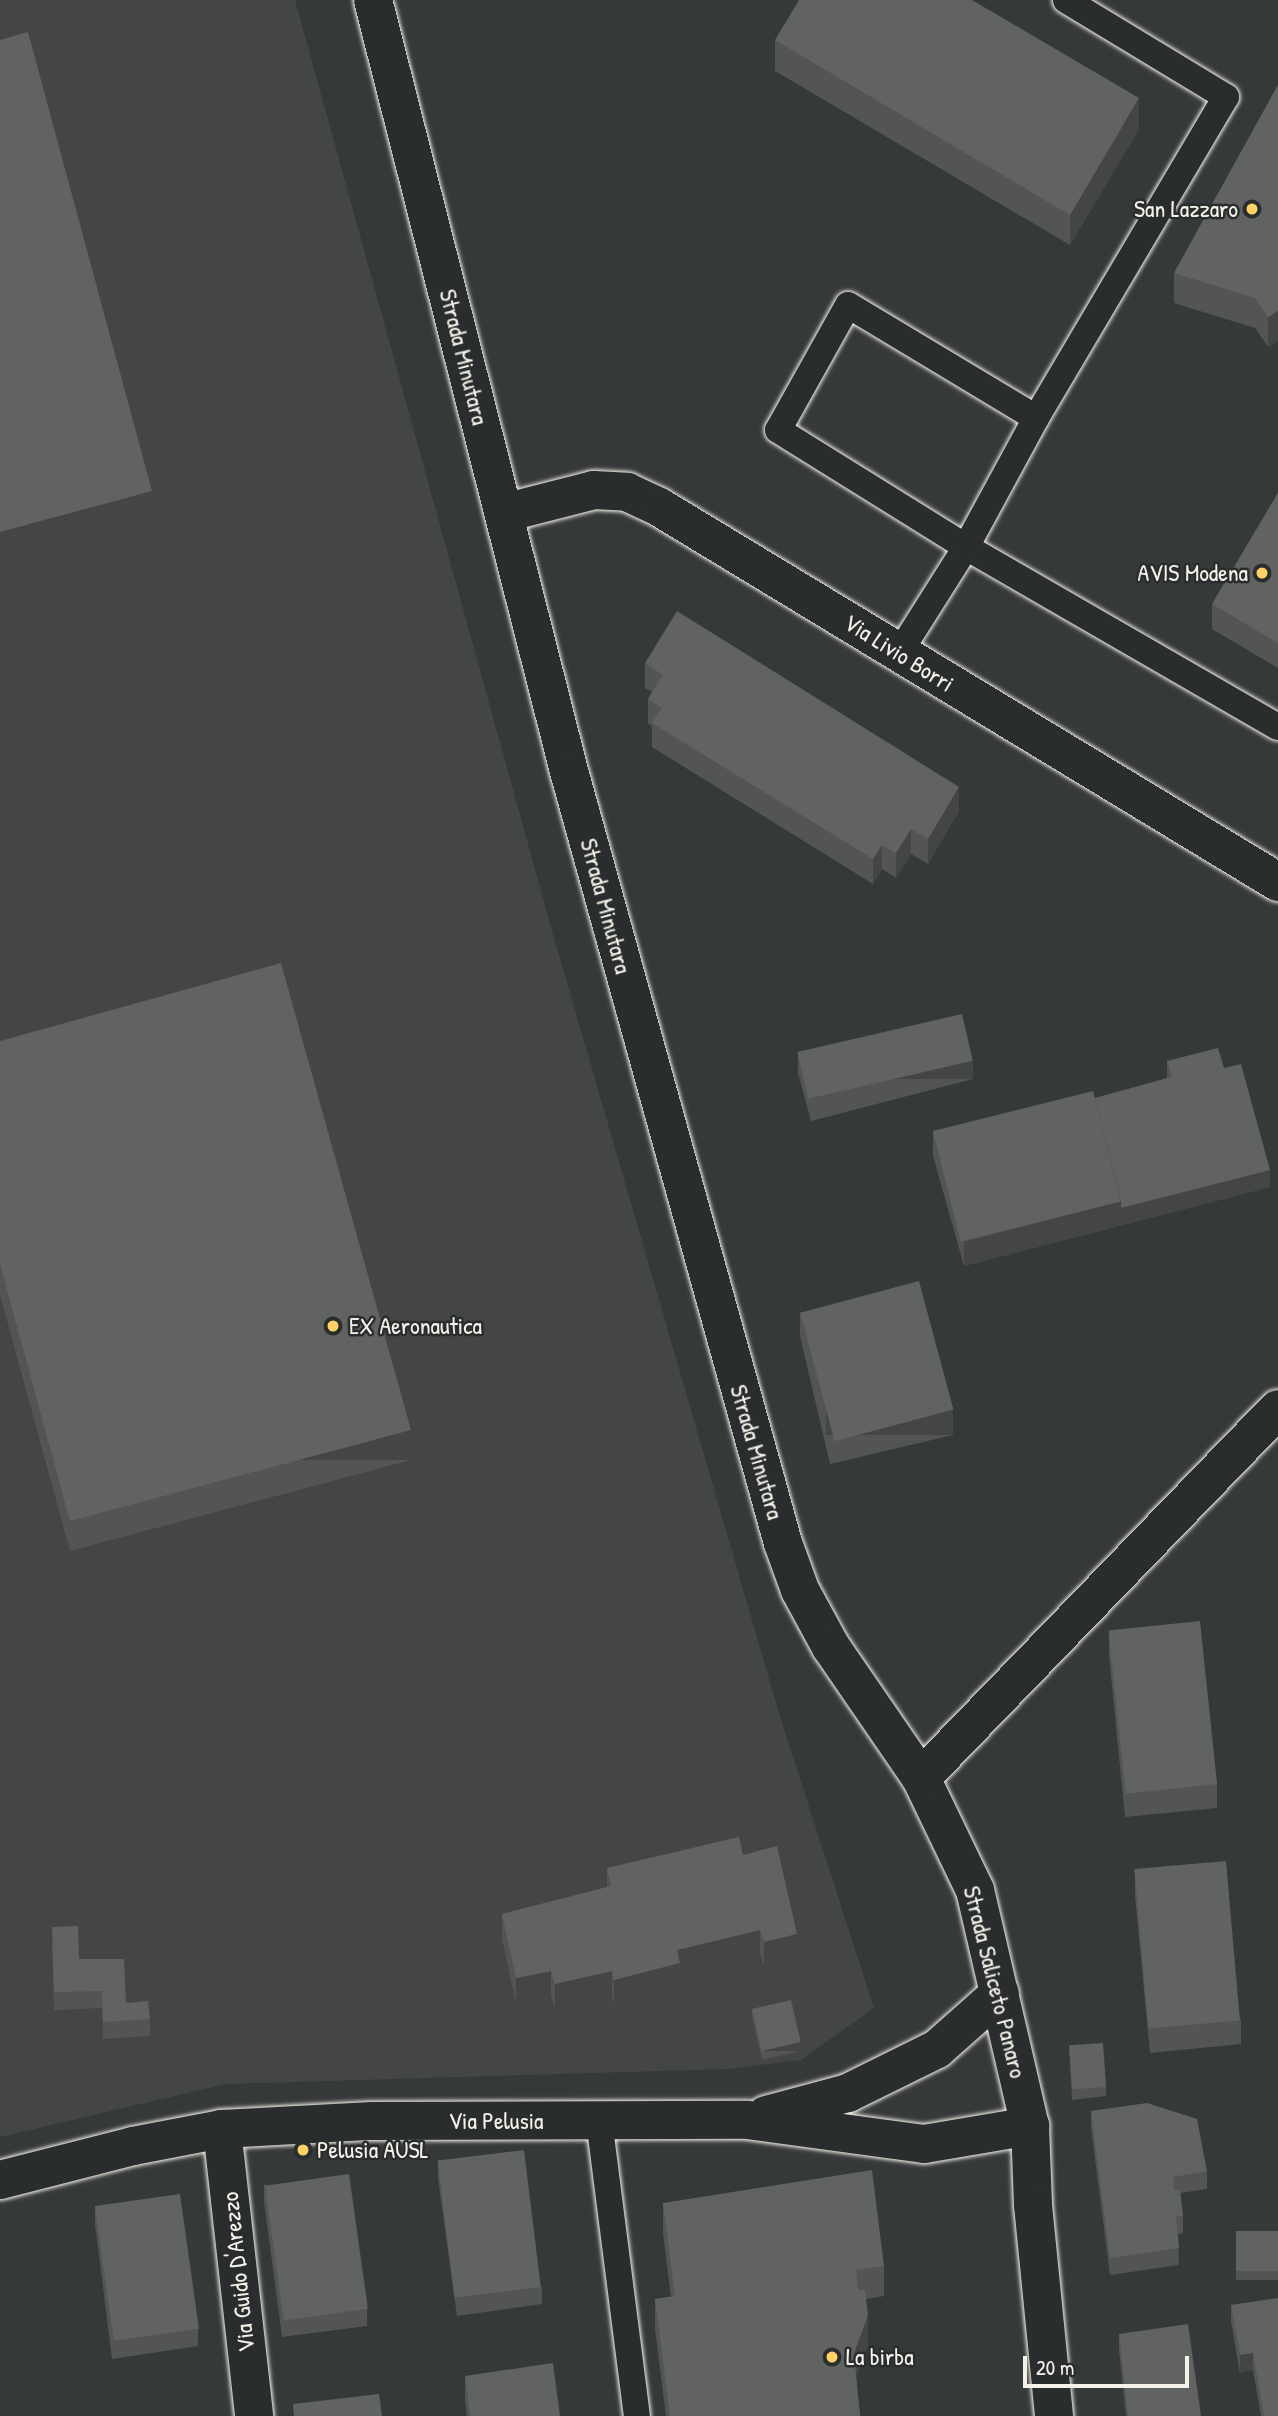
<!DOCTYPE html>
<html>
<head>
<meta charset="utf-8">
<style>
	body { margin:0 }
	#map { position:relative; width:1278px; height:2416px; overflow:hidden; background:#363939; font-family:"Patrick Hand",sans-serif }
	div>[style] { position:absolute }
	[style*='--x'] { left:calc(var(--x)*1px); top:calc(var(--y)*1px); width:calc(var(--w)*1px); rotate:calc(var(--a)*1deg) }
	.built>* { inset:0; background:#434645 }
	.roads { filter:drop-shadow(0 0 2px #f4f1e8) drop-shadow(0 0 2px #f4f1e8) }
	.lane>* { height:26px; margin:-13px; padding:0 13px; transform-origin:13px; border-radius:13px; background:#2a2d2e }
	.street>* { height:38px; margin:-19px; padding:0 19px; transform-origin:19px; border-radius:19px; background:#2a2d2e }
	.secondary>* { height:38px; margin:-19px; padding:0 19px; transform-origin:19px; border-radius:19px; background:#2a2d2e }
	.wall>* { inset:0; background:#535554; transform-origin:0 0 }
	.shaded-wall>* { inset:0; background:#444545; transform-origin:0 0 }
	.building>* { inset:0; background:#616362; transform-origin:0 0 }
	.dots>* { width:19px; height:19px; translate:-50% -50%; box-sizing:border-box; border:4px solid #2a2d2e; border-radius:50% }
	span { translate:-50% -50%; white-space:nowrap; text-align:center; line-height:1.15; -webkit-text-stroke:5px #2a2d2e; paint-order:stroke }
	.poi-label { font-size:24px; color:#f4f1e8 }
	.right { translate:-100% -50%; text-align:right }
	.left { translate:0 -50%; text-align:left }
	.street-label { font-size:24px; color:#f4f1e8 }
	.scale { position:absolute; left:1023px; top:2356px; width:166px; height:32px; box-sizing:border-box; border:4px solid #f4f1e8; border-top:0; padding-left:9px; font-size:21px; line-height:24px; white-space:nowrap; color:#f4f1e8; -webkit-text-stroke:5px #2a2d2e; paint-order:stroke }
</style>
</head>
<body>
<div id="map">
	<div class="built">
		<i style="clip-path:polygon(0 0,295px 0,552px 931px,781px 1720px,874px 2008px,801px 2060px,728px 2069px,226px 2084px,0 2137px)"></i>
	</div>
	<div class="roads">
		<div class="lane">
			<i style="--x:1036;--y:418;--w:219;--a:-149"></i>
			<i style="--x:848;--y:305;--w:143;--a:119.2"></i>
			<i style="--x:778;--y:430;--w:221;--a:31.9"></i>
			<i style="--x:966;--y:547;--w:360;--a:30"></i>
			<i style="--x:899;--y:653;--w:125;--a:-57.7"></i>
			<i style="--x:966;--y:547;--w:147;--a:-61.5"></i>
			<i style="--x:1036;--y:418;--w:373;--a:-59.4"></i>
			<i style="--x:1226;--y:97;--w:187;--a:-148.8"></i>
			<i style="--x:599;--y:2120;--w:298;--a:82.7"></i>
		</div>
		<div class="street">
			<i style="--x:504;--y:513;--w:93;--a:-14.3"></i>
			<i style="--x:594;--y:490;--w:33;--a:3"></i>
			<i style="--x:627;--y:492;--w:35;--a:25"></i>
			<i style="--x:659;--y:507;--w:724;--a:31.21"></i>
			<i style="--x:766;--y:2115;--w:85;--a:-15"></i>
			<i style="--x:848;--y:2093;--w:99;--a:-26.3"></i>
			<i style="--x:937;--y:2049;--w:84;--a:-41.6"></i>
			<i style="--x:222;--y:2129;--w:289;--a:83.6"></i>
			<i style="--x:0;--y:2180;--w:137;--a:-14.3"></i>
			<i style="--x:133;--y:2146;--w:91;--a:-10.8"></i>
			<i style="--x:222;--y:2129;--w:150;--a:-3.1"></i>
			<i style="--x:372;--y:2121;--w:375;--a:-0.2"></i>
			<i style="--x:747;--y:2120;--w:179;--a:7.7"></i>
			<i style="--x:924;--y:2144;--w:108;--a:-9.6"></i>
		</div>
		<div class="secondary">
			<i style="--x:373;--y:0;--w:796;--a:75.74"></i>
			<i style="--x:569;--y:771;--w:801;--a:74.51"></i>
			<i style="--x:783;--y:1543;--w:50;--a:70.1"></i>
			<i style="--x:800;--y:1590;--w:65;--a:61.5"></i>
			<i style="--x:831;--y:1647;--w:159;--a:55.5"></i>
			<i style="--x:921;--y:1778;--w:124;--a:64.3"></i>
			<i style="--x:975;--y:1890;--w:242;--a:76.9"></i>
			<i style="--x:1030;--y:2126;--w:79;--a:87.8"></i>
			<i style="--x:1033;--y:2205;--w:212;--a:84.3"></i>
			<i style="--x:921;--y:1778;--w:513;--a:-45.95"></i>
		</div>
	</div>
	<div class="wall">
		<i style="clip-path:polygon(775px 40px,1139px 129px,1070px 245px,775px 71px)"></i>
		<i style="clip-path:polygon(1278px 85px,1278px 341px,1268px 347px,1255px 328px,1174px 303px,1174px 273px)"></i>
		<i style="clip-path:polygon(1278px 493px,1278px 668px,1212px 629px,1212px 604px)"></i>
		<i style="clip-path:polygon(645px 663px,959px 811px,928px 864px,911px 854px,896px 878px,882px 869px,873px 884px,652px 747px,652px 726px,648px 724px,648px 699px,652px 692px,645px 688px)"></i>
		<i style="clip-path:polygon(0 1041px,411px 1460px,70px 1551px,0 1295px)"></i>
		<i style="clip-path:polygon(798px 1056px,973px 1079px,811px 1121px,798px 1073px)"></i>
		<i style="clip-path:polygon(1167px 1061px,1224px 1068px,1270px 1187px,964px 1266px,933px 1156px,933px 1131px,1095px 1098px,1167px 1078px)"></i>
		<i style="clip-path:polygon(800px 1312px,953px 1435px,830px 1464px,800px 1336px)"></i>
		<i style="clip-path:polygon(1109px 1631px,1217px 1784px,1217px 1808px,1125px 1817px,1109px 1656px)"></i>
		<i style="clip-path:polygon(743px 1855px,797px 1958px,764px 1967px,760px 1954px,680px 1974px,680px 1988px,614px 2005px,612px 1996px,555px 2009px,551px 1995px,516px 2003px,502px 1939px,502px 1914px,607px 1887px,607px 1868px)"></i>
		<i style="clip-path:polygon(1135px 1871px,1241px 2020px,1241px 2044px,1150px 2053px,1135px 1896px)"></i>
		<i style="clip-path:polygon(52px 1944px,79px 1959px,126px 2003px,150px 2019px,150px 2036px,103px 2039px,102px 2008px,54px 2010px)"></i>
		<i style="clip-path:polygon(752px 2008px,801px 2051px,762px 2060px,752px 2017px)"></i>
		<i style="clip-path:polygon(1069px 2046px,1106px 2087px,1106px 2096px,1072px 2100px)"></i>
		<i style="clip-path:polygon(1091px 2111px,1207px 2171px,1207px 2189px,1180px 2193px,1183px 2216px,1183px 2233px,1178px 2234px,1179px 2265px,1110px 2275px,1091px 2128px)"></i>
		<i style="clip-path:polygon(438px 2161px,542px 2287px,542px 2304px,457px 2316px,438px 2179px)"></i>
		<i style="clip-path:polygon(264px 2183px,367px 2309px,367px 2326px,282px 2337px,264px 2201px)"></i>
		<i style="clip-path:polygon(663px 2203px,884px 2266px,884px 2296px,866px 2299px,868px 2345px,856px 2377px,860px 2416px,666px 2416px,655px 2329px,655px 2299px,671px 2297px,663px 2234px)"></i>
		<i style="clip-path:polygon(95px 2206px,198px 2329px,198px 2346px,112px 2359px,95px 2224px)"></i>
		<i style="left:1278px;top:2231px;width:49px;height:42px;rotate:90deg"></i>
		<i style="clip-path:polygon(1278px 2298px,1278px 2416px,1261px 2416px,1253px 2370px,1240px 2373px,1231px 2322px,1231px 2305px)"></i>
		<i style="clip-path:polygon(1119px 2334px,1201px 2416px,1126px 2416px,1119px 2351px)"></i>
		<i style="clip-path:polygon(465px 2376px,560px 2416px,467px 2416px,465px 2400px)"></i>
	</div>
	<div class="shaded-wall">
		<i style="clip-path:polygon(1139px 98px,1139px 129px,1070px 245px,1070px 215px)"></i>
		<i style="clip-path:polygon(1278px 311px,1278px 341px,1268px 347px,1268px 317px)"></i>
		<i style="left:152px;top:491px;width:30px;height:157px;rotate:90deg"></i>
		<i style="clip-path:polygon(959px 787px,959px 811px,928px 864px,928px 839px)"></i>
		<i style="clip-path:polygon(911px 829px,911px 854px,896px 878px,896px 853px)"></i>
		<i style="clip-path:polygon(882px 845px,882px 869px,873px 884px,873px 859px)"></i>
		<i style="left:973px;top:1061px;width:18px;height:167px;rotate:90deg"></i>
		<i style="clip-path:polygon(1270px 1170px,1270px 1187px,964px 1266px,964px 1242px,1121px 1201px)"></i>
		<i style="left:953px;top:1410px;width:25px;height:127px;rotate:90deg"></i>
		<i style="left:411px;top:1430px;width:30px;height:353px;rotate:90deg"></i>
		<i style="clip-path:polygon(760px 1930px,760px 1954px,680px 1974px,680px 1988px,614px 2005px,614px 1980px,677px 1950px)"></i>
		<i style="clip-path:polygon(797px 1934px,797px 1958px,764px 1967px,764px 1942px)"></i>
		<i style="clip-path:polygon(551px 1971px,551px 1995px,516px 2003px,516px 1978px)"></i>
		<i style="clip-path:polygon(612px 1971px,612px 1996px,555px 2009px,555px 1984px)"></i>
		<i style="left:801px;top:2042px;width:9px;height:40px;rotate:90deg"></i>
		<i style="clip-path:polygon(868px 2315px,868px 2345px,854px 2383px,854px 2353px)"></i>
		<i style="clip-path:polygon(1253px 2353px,1253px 2370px,1240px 2373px,1240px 2355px)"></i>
	</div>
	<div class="building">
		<i style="clip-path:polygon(799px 0,972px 0,1139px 98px,1070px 215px,775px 40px)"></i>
		<i style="clip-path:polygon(28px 32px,152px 491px,0 532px,0 40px)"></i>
		<i style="clip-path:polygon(1278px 85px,1278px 311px,1268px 317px,1255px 298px,1174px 273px)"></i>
		<i style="clip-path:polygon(1278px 493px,1278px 643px,1212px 604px)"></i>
		<i style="clip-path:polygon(677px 611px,959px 787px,928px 839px,911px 829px,896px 853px,882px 845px,873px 859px,652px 723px,662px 708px,648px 699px,663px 675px,645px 663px)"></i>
		<i style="clip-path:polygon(281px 963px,411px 1430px,70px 1521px,0 1264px,0 1041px)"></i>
		<i style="left:962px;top:1014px;width:48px;height:169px;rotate:77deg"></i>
		<i style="clip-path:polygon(1218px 1048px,1224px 1068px,1241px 1064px,1270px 1170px,1121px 1208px,1121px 1201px,1095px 1098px,1172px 1077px,1167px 1061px)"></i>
		<i style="left:1093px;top:1091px;width:114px;height:165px;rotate:76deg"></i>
		<i style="left:919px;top:1281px;width:133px;height:123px;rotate:75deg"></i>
		<i style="left:1200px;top:1621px;width:164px;height:92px;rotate:84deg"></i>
		<i style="clip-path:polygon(739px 1837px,743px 1855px,777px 1846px,797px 1934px,764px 1942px,760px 1930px,677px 1950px,680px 1963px,614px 1980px,612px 1971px,555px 1984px,551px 1971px,516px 1978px,502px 1914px,611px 1886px,607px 1868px)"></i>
		<i style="left:1226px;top:1861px;width:160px;height:92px;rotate:85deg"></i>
		<i style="clip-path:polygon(78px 1926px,79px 1959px,124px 1959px,126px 2003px,148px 2001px,150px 2019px,103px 2022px,102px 1991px,54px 1992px,52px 1927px)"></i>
		<i style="left:791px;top:2000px;width:43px;height:40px;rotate:77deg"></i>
		<i style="left:1103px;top:2043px;width:44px;height:34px;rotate:86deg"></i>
		<i style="clip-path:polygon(1147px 2103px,1197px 2119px,1207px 2171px,1173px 2177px,1174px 2190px,1180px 2190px,1183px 2216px,1176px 2216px,1179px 2248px,1110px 2258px,1091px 2111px)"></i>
		<i style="left:524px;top:2150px;width:138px;height:87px;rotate:83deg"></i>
		<i style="clip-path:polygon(872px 2170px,884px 2266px,856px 2270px,858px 2290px,865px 2290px,868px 2315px,854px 2353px,860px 2416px,670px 2416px,655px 2299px,675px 2296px,663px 2203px)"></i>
		<i style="left:349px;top:2174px;width:136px;height:85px;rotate:82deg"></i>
		<i style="left:180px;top:2194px;width:136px;height:86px;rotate:82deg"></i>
		<i style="left:1278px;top:2231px;width:40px;height:42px;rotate:90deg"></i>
		<i style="clip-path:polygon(1278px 2298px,1278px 2416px,1264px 2416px,1253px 2353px,1240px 2355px,1231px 2305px)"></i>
		<i style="clip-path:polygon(1188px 2324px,1201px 2416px,1128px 2416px,1119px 2334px)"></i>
		<i style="clip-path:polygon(553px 2363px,560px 2416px,470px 2416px,465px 2376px)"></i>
		<i style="clip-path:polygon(379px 2394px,382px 2416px,294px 2416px,293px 2404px)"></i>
	</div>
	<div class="dots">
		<i style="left:1252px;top:209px;background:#ffd166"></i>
		<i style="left:1262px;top:573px;background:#ffd166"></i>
		<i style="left:333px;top:1326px;background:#ffd166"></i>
		<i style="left:303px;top:2150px;background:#ffd166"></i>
		<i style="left:832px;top:2357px;background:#ffd166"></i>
	</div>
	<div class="poi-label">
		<span class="right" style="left:1238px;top:209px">San Lazzaro</span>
		<span class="right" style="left:1248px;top:573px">AVIS Modena</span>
		<span class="left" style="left:349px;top:1326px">EX Aeronautica</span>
		<span class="left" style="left:317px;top:2150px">Pelusia AUSL</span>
		<span class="left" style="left:846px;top:2357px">La birba</span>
	</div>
	<div class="street-label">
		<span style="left:464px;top:357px;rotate:76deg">Strada Minutara</span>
		<span style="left:899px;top:653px;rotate:32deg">Via Livio Borri</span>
		<span style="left:606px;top:906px;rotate:75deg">Strada Minutara</span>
		<span style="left:757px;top:1452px;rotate:74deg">Strada Minutara</span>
		<span style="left:995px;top:1982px;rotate:76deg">Strada Saliceto Panaro</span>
		<span style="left:496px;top:2121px">Via Pelusia</span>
		<span style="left:238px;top:2272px;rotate:-96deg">Via Guido D'Arezzo</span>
	</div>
	<div class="scale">20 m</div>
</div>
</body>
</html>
